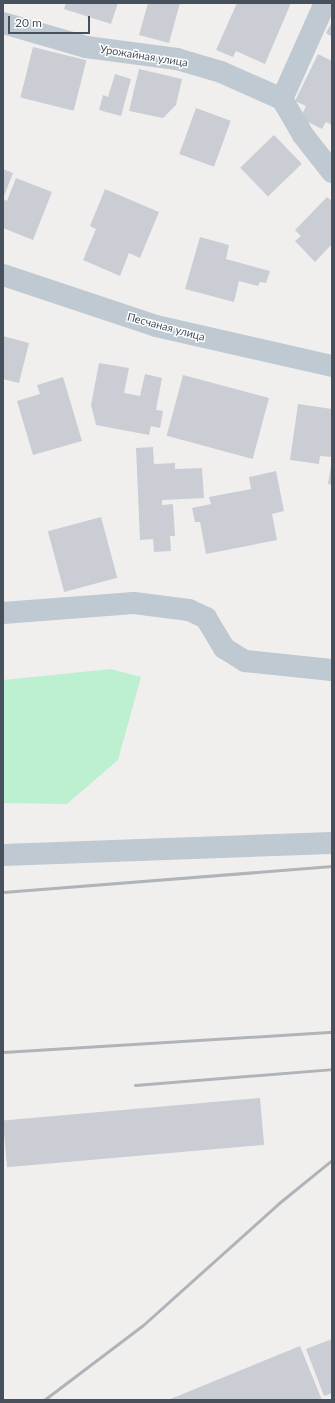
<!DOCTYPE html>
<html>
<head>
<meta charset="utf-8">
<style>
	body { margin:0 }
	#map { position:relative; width:335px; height:1403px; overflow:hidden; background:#f1efee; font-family:Lato,sans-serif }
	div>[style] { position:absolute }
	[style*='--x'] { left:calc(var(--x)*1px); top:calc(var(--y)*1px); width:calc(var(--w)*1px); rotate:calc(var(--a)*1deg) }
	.green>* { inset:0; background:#bcf0d1 }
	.building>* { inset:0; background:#cacdd4; transform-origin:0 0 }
	.minor>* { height:22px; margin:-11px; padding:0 11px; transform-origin:11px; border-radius:11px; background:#bfc9d1 }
	.rail>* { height:3px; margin:-1.5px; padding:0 1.5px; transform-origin:1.5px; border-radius:1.5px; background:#b0b4b9 }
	span { translate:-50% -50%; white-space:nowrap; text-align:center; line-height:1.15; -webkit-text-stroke:3px #fff; paint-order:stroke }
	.street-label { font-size:11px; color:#46515d }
	.frame { position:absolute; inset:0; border:4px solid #46515d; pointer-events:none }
	.scale { position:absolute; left:8px; top:16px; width:82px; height:18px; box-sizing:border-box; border:2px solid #46515d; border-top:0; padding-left:5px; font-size:12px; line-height:14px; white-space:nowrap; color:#46515d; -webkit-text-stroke:3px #fff; paint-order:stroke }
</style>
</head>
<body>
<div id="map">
	<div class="green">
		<i style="clip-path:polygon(111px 669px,141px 677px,118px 760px,67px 804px,3px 803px,3px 680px)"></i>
	</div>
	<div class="building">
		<i style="clip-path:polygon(66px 3px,118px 3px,111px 24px,64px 9px)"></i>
		<i style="clip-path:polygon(148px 3px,180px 3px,169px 43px,139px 35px)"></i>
		<i style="clip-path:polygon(237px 3px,291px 3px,265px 64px,236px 51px,233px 57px,216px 50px)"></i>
		<i style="clip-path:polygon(332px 22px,332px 37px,326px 33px)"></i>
		<i style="left:33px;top:47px;width:55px;height:52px;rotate:14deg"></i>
		<i style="clip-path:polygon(318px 54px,332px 61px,332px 125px,326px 122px,322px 129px,300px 118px,306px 106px,295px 101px)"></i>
		<i style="clip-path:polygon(139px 69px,182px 79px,176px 105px,163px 118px,129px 111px)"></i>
		<i style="clip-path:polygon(115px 74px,131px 79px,121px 116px,99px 110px,103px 95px,108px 97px)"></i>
		<i style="left:196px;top:108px;width:37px;height:49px;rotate:20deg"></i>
		<i style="left:274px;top:135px;width:40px;height:47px;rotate:46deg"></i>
		<i style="clip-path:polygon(3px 169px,13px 173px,3px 199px,7px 201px,16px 178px,52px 192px,33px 240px,3px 228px)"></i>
		<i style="clip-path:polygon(105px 189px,159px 212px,140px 258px,129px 253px,120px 276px,83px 260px,96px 229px,90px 226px)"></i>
		<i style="clip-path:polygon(327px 197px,332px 201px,332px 244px,315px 262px,295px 241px,301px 236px,295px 230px)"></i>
		<i style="clip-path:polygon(200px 237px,229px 245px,226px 259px,270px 271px,266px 283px,260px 282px,258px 286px,239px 281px,234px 302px,185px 289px)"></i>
		<i style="clip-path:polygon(3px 336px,29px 343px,19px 383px,3px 379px)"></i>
		<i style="clip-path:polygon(99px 363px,129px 368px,124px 393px,140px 396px,145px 374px,162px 378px,156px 410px,163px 411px,160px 428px,151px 426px,149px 435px,96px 425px,91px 405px)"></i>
		<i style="left:183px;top:375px;width:89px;height:63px;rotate:15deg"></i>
		<i style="clip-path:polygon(63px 377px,82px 441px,33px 455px,17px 401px,40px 394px,37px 385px)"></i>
		<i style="clip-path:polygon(298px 404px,332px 409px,332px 457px,320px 456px,319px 464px,290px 460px)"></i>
		<i style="clip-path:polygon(153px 447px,154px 464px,175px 463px,175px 469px,202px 468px,204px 498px,162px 500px,162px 505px,173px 504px,175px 536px,170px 536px,171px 551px,154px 552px,153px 539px,140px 540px,136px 448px)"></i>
		<i style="clip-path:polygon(331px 466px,332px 466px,332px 485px,328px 484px)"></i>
		<i style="clip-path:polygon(276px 471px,284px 511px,272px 514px,277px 540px,206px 554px,200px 522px,195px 522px,192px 508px,211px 504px,209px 497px,251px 489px,249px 477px)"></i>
		<i style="left:101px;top:517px;width:63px;height:55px;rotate:75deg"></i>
		<i style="left:260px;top:1098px;width:47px;height:258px;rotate:85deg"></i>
		<i style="clip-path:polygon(332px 1339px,332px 1393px,324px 1396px,306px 1349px)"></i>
		<i style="clip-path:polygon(300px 1346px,322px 1400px,168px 1400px)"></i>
	</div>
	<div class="minor">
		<i style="--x:3;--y:23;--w:86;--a:16.1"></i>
		<i style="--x:86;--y:47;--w:92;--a:7.5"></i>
		<i style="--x:177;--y:59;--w:46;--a:16.5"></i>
		<i style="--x:221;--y:72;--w:67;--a:23.9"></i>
		<i style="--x:282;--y:99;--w:42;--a:59.7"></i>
		<i style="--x:303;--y:135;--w:47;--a:51.9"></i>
		<i style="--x:282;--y:99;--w:105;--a:-65.9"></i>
		<i style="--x:3;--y:275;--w:161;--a:18.4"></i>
		<i style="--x:156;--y:326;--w:180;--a:12.8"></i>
		<i style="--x:3;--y:613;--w:131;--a:-4.4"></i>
		<i style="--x:134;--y:603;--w:55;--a:7.3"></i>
		<i style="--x:189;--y:610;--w:19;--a:25"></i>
		<i style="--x:206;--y:618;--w:35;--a:59"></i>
		<i style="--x:224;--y:648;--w:25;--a:32"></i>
		<i style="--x:245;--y:661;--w:87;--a:5.9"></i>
		<i style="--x:3;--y:855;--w:329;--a:-2.1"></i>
	</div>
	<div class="rail">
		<i style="--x:3;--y:892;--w:330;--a:-4.5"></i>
		<i style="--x:3;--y:1052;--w:330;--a:-3.5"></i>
		<i style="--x:135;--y:1085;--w:198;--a:-4.6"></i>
		<i style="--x:44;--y:1400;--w:123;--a:-37.1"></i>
		<i style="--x:142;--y:1326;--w:184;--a:-41.9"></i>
		<i style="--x:279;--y:1203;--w:68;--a:-39.1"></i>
	</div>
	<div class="street-label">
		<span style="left:144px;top:56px;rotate:9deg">Урожайная улица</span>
		<span style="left:166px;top:327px;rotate:15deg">Песчаная улица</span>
	</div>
	<div class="frame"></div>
	<div class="scale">20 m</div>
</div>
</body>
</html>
